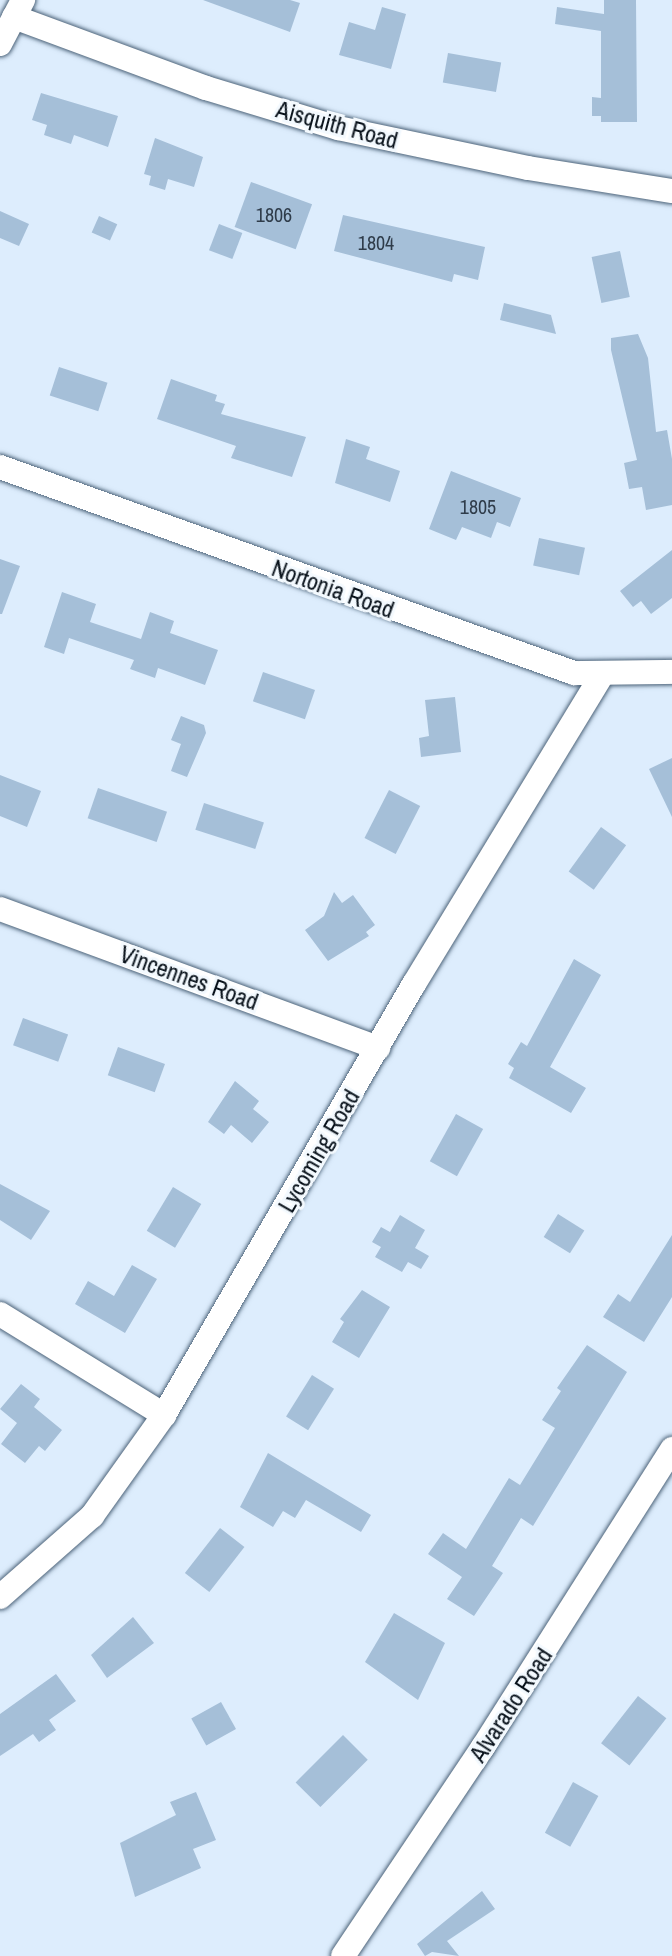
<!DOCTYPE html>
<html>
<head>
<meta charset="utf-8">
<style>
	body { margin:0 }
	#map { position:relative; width:672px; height:1956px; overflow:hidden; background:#ddedfd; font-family:"Archivo Narrow",sans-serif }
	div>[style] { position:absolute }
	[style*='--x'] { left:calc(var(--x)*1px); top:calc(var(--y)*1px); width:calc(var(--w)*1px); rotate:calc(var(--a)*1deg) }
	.building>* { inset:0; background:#a5bfd8; transform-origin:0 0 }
	.roads { filter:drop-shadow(0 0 2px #4c6379) drop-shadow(0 0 2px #4c6379) }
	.street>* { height:24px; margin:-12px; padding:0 12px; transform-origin:12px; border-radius:12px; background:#fff }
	span { translate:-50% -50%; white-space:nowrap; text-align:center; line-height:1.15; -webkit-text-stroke:6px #f3f9fe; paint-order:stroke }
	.number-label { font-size:20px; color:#2f3c4a }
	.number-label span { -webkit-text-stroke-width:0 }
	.street-label { font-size:24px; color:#08111a }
</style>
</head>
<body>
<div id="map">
	<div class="building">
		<i style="clip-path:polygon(203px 0,290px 0,300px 3px,290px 32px)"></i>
		<i style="clip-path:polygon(604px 0,636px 0,637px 122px,601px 122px,601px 116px,592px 116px,592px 97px,601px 98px,601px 31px,555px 24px,557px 7px,604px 14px)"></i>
		<i style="clip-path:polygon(382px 7px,406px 14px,391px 69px,339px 55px,349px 22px,375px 30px)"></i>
		<i style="left:448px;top:53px;width:54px;height:30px;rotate:10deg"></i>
		<i style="clip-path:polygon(41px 93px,118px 116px,108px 147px,74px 135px,71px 144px,44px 135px,47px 125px,32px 120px)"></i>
		<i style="clip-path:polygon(155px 138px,203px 157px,194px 187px,168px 179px,165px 190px,149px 185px,151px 176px,144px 174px)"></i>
		<i style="left:251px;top:182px;width:65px;height:48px;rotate:20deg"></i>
		<i style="clip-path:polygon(0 211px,29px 224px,19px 246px,0 238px)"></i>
		<i style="clip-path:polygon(343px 215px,485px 247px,478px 280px,454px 274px,452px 282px,334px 251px)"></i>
		<i style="left:99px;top:216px;width:20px;height:18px;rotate:24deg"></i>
		<i style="left:219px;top:224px;width:25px;height:28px;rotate:21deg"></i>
		<i style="left:620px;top:251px;width:47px;height:29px;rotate:78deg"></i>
		<i style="clip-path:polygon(504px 303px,551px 315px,556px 334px,500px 320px)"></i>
		<i style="clip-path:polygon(638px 334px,648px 358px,656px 432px,667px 430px,672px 459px,672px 505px,646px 510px,642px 487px,629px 489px,624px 463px,637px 460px,611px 350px,611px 338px)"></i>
		<i style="left:59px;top:367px;width:51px;height:30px;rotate:18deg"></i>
		<i style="clip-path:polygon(171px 379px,217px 395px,215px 401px,225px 404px,221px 414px,306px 437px,292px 477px,231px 458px,236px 446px,157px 419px)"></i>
		<i style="clip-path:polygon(346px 439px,370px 447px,366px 459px,400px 471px,390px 502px,335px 483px)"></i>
		<i style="clip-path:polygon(451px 471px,521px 498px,510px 527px,497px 522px,491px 538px,462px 527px,456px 540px,429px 529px)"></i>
		<i style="left:539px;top:538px;width:47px;height:28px;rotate:12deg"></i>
		<i style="clip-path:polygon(672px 550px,672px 598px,651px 614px,641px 601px,633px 607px,620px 591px)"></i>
		<i style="clip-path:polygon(0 559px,20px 566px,2px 614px,0 614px)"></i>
		<i style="clip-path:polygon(62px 592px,96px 604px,90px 622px,141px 639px,150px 612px,174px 621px,170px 633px,218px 650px,205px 685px,158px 668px,155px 678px,130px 669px,134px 660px,69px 638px,64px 654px,44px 647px)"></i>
		<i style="left:263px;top:672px;width:55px;height:31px;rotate:19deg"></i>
		<i style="clip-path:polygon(455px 697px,461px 752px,421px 757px,419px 738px,429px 736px,425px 700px)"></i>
		<i style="clip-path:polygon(181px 716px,204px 725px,206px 733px,187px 777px,171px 771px,181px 744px,171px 740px)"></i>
		<i style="clip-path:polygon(672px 758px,672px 817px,649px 769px)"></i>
		<i style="clip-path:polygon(0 775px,41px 791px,27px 827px,0 816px)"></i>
		<i style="left:98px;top:788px;width:73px;height:32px;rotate:19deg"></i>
		<i style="left:389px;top:790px;width:35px;height:54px;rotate:27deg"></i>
		<i style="left:204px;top:803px;width:63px;height:28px;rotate:18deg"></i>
		<i style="left:601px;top:827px;width:31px;height:55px;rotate:36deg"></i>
		<i style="clip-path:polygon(334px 892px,342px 903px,353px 895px,375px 925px,366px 932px,369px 936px,328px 961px,305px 930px,324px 916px)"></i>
		<i style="clip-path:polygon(574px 959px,601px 975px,550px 1067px,586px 1088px,571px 1113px,509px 1078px,514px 1068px,508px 1064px,521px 1042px,527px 1046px)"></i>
		<i style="left:23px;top:1018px;width:48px;height:29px;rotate:20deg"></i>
		<i style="left:118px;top:1047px;width:50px;height:30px;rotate:20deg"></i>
		<i style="clip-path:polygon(235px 1081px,259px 1101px,253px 1109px,269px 1122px,252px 1143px,231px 1125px,224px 1134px,208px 1122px)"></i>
		<i style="left:456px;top:1114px;width:31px;height:54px;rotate:29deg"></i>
		<i style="clip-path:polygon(0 1184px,50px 1211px,31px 1240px,0 1220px)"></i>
		<i style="left:173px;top:1187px;width:33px;height:51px;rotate:31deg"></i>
		<i style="left:558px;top:1214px;width:31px;height:27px;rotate:32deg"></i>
		<i style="clip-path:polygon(400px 1215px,425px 1230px,415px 1248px,429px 1256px,421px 1269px,408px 1262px,402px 1272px,375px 1257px,381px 1247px,372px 1242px,381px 1227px,390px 1232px)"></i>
		<i style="clip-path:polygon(672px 1235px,672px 1297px,644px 1342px,603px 1317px,618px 1294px,630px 1302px)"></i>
		<i style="clip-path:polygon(132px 1265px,157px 1279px,125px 1333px,75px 1304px,88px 1281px,114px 1296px)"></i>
		<i style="clip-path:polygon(362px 1290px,390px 1307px,359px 1358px,332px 1342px,344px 1322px,340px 1319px)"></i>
		<i style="clip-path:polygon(587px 1345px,627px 1372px,533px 1526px,521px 1518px,492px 1566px,503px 1573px,474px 1616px,447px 1599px,462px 1577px,428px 1554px,443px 1533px,466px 1549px,509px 1478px,520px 1485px,555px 1428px,542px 1420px,561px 1391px,557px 1388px)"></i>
		<i style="left:312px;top:1375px;width:26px;height:49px;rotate:32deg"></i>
		<i style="clip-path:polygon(21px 1384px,40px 1399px,34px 1407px,62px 1430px,45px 1451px,39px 1446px,25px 1463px,1px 1444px,17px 1423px,0 1409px)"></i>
		<i style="clip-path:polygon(268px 1453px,371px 1515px,361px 1532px,306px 1500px,295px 1518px,283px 1511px,273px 1527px,240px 1507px)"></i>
		<i style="left:220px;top:1528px;width:31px;height:57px;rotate:38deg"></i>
		<i style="clip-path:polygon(394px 1613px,445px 1643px,418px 1700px,365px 1662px)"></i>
		<i style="clip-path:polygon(133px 1617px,154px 1643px,107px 1678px,91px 1655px)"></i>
		<i style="clip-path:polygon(56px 1674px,76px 1701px,49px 1720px,56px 1730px,39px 1742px,33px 1734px,0 1756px,0 1714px)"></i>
		<i style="left:638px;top:1696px;width:36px;height:60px;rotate:38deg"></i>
		<i style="left:221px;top:1702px;width:31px;height:34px;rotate:61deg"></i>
		<i style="left:343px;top:1735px;width:35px;height:67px;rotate:45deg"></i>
		<i style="left:573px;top:1782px;width:29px;height:58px;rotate:29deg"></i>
		<i style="clip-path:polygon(196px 1792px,216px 1840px,193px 1849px,201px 1868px,135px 1897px,120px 1843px,176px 1815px,170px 1802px)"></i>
		<i style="clip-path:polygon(482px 1891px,495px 1909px,447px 1941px,459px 1956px,432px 1952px,425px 1956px,417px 1944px)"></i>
	</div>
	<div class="roads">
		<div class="street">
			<i style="--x:14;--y:17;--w:205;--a:20.3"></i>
			<i style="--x:206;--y:88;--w:138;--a:16.9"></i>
			<i style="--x:338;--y:128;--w:194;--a:11.9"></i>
			<i style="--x:528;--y:168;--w:146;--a:9.1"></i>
			<i style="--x:0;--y:44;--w:50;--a:-62.4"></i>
			<i style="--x:0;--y:467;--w:610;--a:19.74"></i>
			<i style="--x:574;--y:673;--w:98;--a:-0.6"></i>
			<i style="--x:0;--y:909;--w:403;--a:20.2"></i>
			<i style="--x:0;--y:1314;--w:193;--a:31.6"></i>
			<i style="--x:0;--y:1597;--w:123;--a:-41.4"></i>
			<i style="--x:92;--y:1516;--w:124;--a:-54.5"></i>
			<i style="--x:164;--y:1415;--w:498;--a:-59.9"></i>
			<i style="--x:414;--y:984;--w:362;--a:-58.7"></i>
			<i style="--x:343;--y:1956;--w:252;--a:-56.2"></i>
			<i style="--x:483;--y:1747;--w:353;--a:-57.6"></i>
		</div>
	</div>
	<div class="number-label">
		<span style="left:274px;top:214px">1806</span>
		<span style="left:376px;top:242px">1804</span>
		<span style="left:478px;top:506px">1805</span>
	</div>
	<div class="street-label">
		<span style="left:337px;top:125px;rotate:15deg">Aisquith Road</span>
		<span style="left:333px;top:589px;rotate:20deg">Nortonia Road</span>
		<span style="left:189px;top:978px;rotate:20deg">Vincennes Road</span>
		<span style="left:319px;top:1151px;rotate:-60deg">Lycoming Road</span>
		<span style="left:511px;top:1705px;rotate:-57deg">Alvarado Road</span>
	</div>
</div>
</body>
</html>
